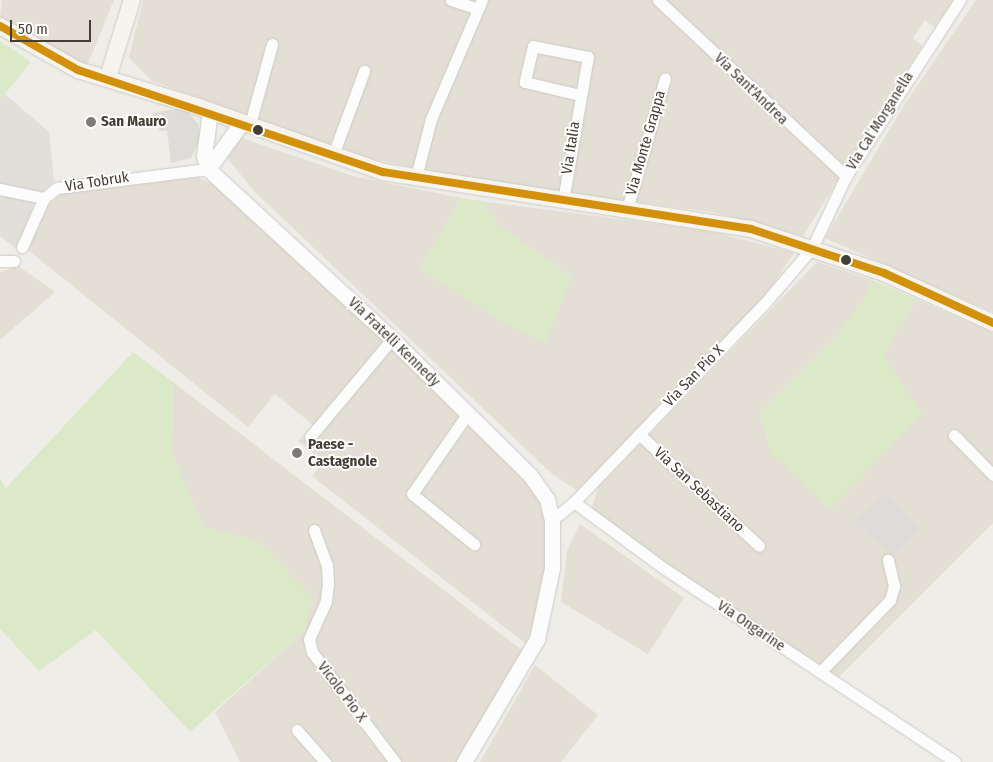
<!DOCTYPE html>
<html>
<head>
<meta charset="utf-8">
<style>
	body { margin:0 }
	#map { position:relative; width:993px; height:762px; overflow:hidden; background:#efede8; font-family:"Fira Sans Condensed",sans-serif }
	div>[style] { position:absolute }
	[style*='--x'] { left:calc(var(--x)*1px); top:calc(var(--y)*1px); width:calc(var(--w)*1px); rotate:calc(var(--a)*1deg) }
	.residential>* { inset:0; background:#e3dfd5 }
	.industrial>* { inset:0; background:#e2ded9 }
	.green>* { inset:0; background:#dbe9c9 }
	.parking>* { inset:0; background:#dedcd8 }
	.roads { filter:drop-shadow(0 0 1px #cdcbc6) drop-shadow(0 0 1px #cdcbc6) }
	.minor>* { height:11px; margin:-5.5px; padding:0 5.5px; transform-origin:5.5px; border-radius:5.5px; background:#fdfcfc }
	.tertiary>* { height:15px; margin:-7.5px; padding:0 7.5px; transform-origin:7.5px; border-radius:7.5px; background:#fdfcfc }
	.secondary>* { height:16px; margin:-8px; padding:0 8px; transform-origin:8px; border-radius:8px; background:#f6f4ed }
	.bus-1>* { height:8px; margin:-4px; padding:0 4px; transform-origin:4px; border-radius:4px; background:#d3910b }
	.dots>* { width:14px; height:14px; translate:-50% -50%; box-sizing:border-box; border:2px solid #fff; border-radius:50% }
	span { translate:-50% -50%; white-space:nowrap; text-align:center; line-height:1.15; -webkit-text-stroke:4px #fff; paint-order:stroke }
	.street-label { font-size:15px; color:#443e35 }
	.poi-label { font-size:15px; color:#443e35; font-weight:700 }
	.left { translate:0 -50%; text-align:left }
	.scale { position:absolute; left:10px; top:20px; width:81px; height:22px; box-sizing:border-box; border:2px solid #443e35; border-top:0; padding-left:6px; font-size:15px; line-height:18px; white-space:nowrap; color:#443e35; -webkit-text-stroke:4px #fff; paint-order:stroke }
</style>
</head>
<body>
<div id="map">
	<div class="residential">
		<i style="clip-path:polygon(2px 0,114px 0,87px 66px,50px 51px,0 17px)"></i>
		<i style="clip-path:polygon(143px 0,955px 0,934px 27px,925px 20px,913px 38px,922px 46px,803px 236px,713px 212px,485px 182px,358px 156px,152px 81px,129px 58px)"></i>
		<i style="clip-path:polygon(976px 0,993px 0,993px 312px,825px 238px,906px 102px)"></i>
		<i style="clip-path:polygon(236px 136px,353px 176px,462px 198px,420px 269px,572px 277px,501px 228px,483px 207px,488px 202px,710px 231px,794px 253px,767px 294px,578px 491px,552px 474px,254px 191px,228px 159px,228px 148px)"></i>
		<i style="clip-path:polygon(195px 176px,223px 189px,546px 495px,550px 538px,538px 608px,526px 644px,312px 476px,324px 461px,298px 441px,313px 425px,275px 394px,248px 427px,28px 250px,44px 208px,63px 192px)"></i>
		<i style="clip-path:polygon(817px 262px,872px 280px,865px 299px,835px 338px,760px 413px,771px 452px,883px 355px,916px 299px,993px 333px,993px 523px,835px 681px,591px 512px,598px 487px)"></i>
		<i style="clip-path:polygon(18px 266px,55px 292px,0 340px,0 272px)"></i>
		<i style="clip-path:polygon(173px 382px,523px 651px,458px 762px,240px 762px,215px 712px,305px 630px,258px 541px,203px 527px,172px 455px)"></i>
		<i style="clip-path:polygon(580px 524px,684px 598px,648px 654px,561px 602px,567px 551px)"></i>
		<i style="clip-path:polygon(535px 665px,598px 715px,561px 762px,480px 762px)"></i>
	</div>
	<div class="industrial">
		<i style="clip-path:polygon(5px 94px,49px 132px,54px 181px,35px 200px,17px 249px,0 236px,0 100px)"></i>
	</div>
	<div class="green">
		<i style="clip-path:polygon(0 41px,31px 62px,0 100px)"></i>
		<i style="clip-path:polygon(462px 198px,488px 202px,483px 207px,501px 228px,572px 277px,545px 343px,510px 327px,420px 269px)"></i>
		<i style="clip-path:polygon(872px 280px,916px 299px,883px 355px,922px 414px,830px 510px,771px 452px,760px 413px,835px 338px,865px 299px)"></i>
		<i style="clip-path:polygon(133px 352px,173px 382px,172px 455px,203px 527px,258px 541px,313px 598px,305px 630px,190px 732px,96px 630px,39px 671px,0 629px,0 478px,6px 488px)"></i>
	</div>
	<div class="parking">
		<i style="clip-path:polygon(176px 109px,188px 112px,198px 124px,201px 138px,191px 158px,171px 163px,167px 130px,160px 131px,152px 113px)"></i>
		<i style="clip-path:polygon(886px 493px,920px 529px,894px 557px,853px 522px)"></i>
	</div>
	<div class="roads">
		<div class="minor">
			<i style="--x:451;--y:0;--w:26;--a:18"></i>
			<i style="--x:658;--y:0;--w:258;--a:43.1"></i>
			<i style="--x:250;--y:124;--w:83;--a:-74.6"></i>
			<i style="--x:333;--y:155;--w:90;--a:-69.7"></i>
			<i style="--x:416;--y:177;--w:60;--a:-75.5"></i>
			<i style="--x:431;--y:119;--w:129;--a:-66.8"></i>
			<i style="--x:0;--y:189;--w:45;--a:11.6"></i>
			<i style="--x:563;--y:201;--w:146;--a:-80.2"></i>
			<i style="--x:588;--y:57;--w:56;--a:-168.7"></i>
			<i style="--x:533;--y:46;--w:37;--a:103"></i>
			<i style="--x:525;--y:82;--w:57;--a:13.3"></i>
			<i style="--x:627;--y:209;--w:136;--a:-73.8"></i>
			<i style="--x:22;--y:247;--w:54;--a:-65.8"></i>
			<i style="--x:44;--y:198;--w:16;--a:-38"></i>
			<i style="--x:57;--y:188;--w:152;--a:-7.2"></i>
			<i style="--x:0;--y:261;--w:14;--a:0"></i>
			<i style="--x:468;--y:413;--w:98;--a:124.7"></i>
			<i style="--x:412;--y:494;--w:80;--a:38.9"></i>
			<i style="--x:639;--y:434;--w:164;--a:43"></i>
			<i style="--x:954;--y:435;--w:56;--a:45.7"></i>
			<i style="--x:310;--y:437;--w:128;--a:-50.1"></i>
			<i style="--x:574;--y:502;--w:274;--a:-46.2"></i>
			<i style="--x:764;--y:304;--w:74;--a:-49.4"></i>
			<i style="--x:812;--y:248;--w:80;--a:-64.7"></i>
			<i style="--x:846;--y:176;--w:210;--a:-57.1"></i>
			<i style="--x:552;--y:520;--w:28;--a:-39"></i>
			<i style="--x:574;--y:502;--w:113;--a:36.4"></i>
			<i style="--x:665;--y:569;--w:348;--a:33.6"></i>
			<i style="--x:314;--y:530;--w:37;--a:70"></i>
			<i style="--x:327;--y:565;--w:19;--a:87"></i>
			<i style="--x:328;--y:584;--w:17;--a:97"></i>
			<i style="--x:326;--y:601;--w:42;--a:114.1"></i>
			<i style="--x:309;--y:639;--w:13;--a:77"></i>
			<i style="--x:312;--y:652;--w:138;--a:53"></i>
			<i style="--x:820;--y:672;--w:100;--a:-45.8"></i>
			<i style="--x:890;--y:600;--w:15;--a:-74"></i>
			<i style="--x:894;--y:586;--w:27;--a:-103"></i>
			<i style="--x:297;--y:730;--w:43;--a:48.8"></i>
		</div>
		<div class="tertiary">
			<i style="--x:208;--y:169;--w:251;--a:42.7"></i>
			<i style="--x:392;--y:339;--w:194;--a:44.6"></i>
			<i style="--x:530;--y:475;--w:29;--a:55"></i>
			<i style="--x:547;--y:499;--w:22;--a:77"></i>
			<i style="--x:552;--y:520;--w:48;--a:90"></i>
			<i style="--x:552;--y:568;--w:73;--a:101.9"></i>
			<i style="--x:537;--y:639;--w:143;--a:120.7"></i>
			<i style="--x:208;--y:169;--w:14;--a:-107"></i>
			<i style="--x:204;--y:156;--w:45;--a:-82.4"></i>
			<i style="--x:208;--y:169;--w:58;--a:-54.1"></i>
		</div>
		<div class="secondary">
			<i style="--x:0;--y:26;--w:90;--a:29.4"></i>
			<i style="--x:78;--y:70;--w:123;--a:17"></i>
			<i style="--x:196;--y:106;--w:198;--a:19.4"></i>
			<i style="--x:383;--y:172;--w:372;--a:8.8"></i>
			<i style="--x:751;--y:229;--w:140;--a:18.3"></i>
			<i style="--x:884;--y:273;--w:120;--a:24.6"></i>
			<i style="--x:108;--y:77;--w:81;--a:-72.7"></i>
		</div>
	</div>
	<div class="bus-1">
		<i style="--x:0;--y:26;--w:90;--a:29.4"></i>
		<i style="--x:78;--y:70;--w:322;--a:18.5"></i>
		<i style="--x:383;--y:172;--w:372;--a:8.8"></i>
		<i style="--x:751;--y:229;--w:140;--a:18.3"></i>
		<i style="--x:884;--y:273;--w:120;--a:24.6"></i>
	</div>
	<div class="dots">
		<i style="left:91px;top:122px;background:#807b74"></i>
		<i style="left:258px;top:130px;background:#443e35"></i>
		<i style="left:846px;top:260px;background:#443e35"></i>
		<i style="left:297px;top:453px;background:#807b74"></i>
	</div>
	<div class="street-label">
		<span style="left:751px;top:89px;rotate:44deg">Via Sant'Andrea</span>
		<span style="left:880px;top:121px;rotate:-58deg">Via Cal Morganella</span>
		<span style="left:646px;top:143px;rotate:-74deg">Via Monte Grappa</span>
		<span style="left:571px;top:148px;rotate:-81deg">Via Italia</span>
		<span style="left:97px;top:182px;rotate:-9deg">Via Tobruk</span>
		<span style="left:394px;top:342px;rotate:44deg">Via Fratelli Kennedy</span>
		<span style="left:694px;top:376px;rotate:-46deg">Via San Pio X</span>
		<span style="left:699px;top:490px;rotate:43deg">Via San Sebastiano</span>
		<span style="left:751px;top:626px;rotate:34deg">Via Ongarine</span>
		<span style="left:342px;top:692px;rotate:53deg">Vicolo Pio X</span>
	</div>
	<div class="poi-label">
		<span class="left" style="left:101px;top:122px">San Mauro</span>
		<span class="left" style="left:308px;top:453px">Paese -<br>Castagnole</span>
	</div>
	<div class="scale">50 m</div>
</div>
</body>
</html>
